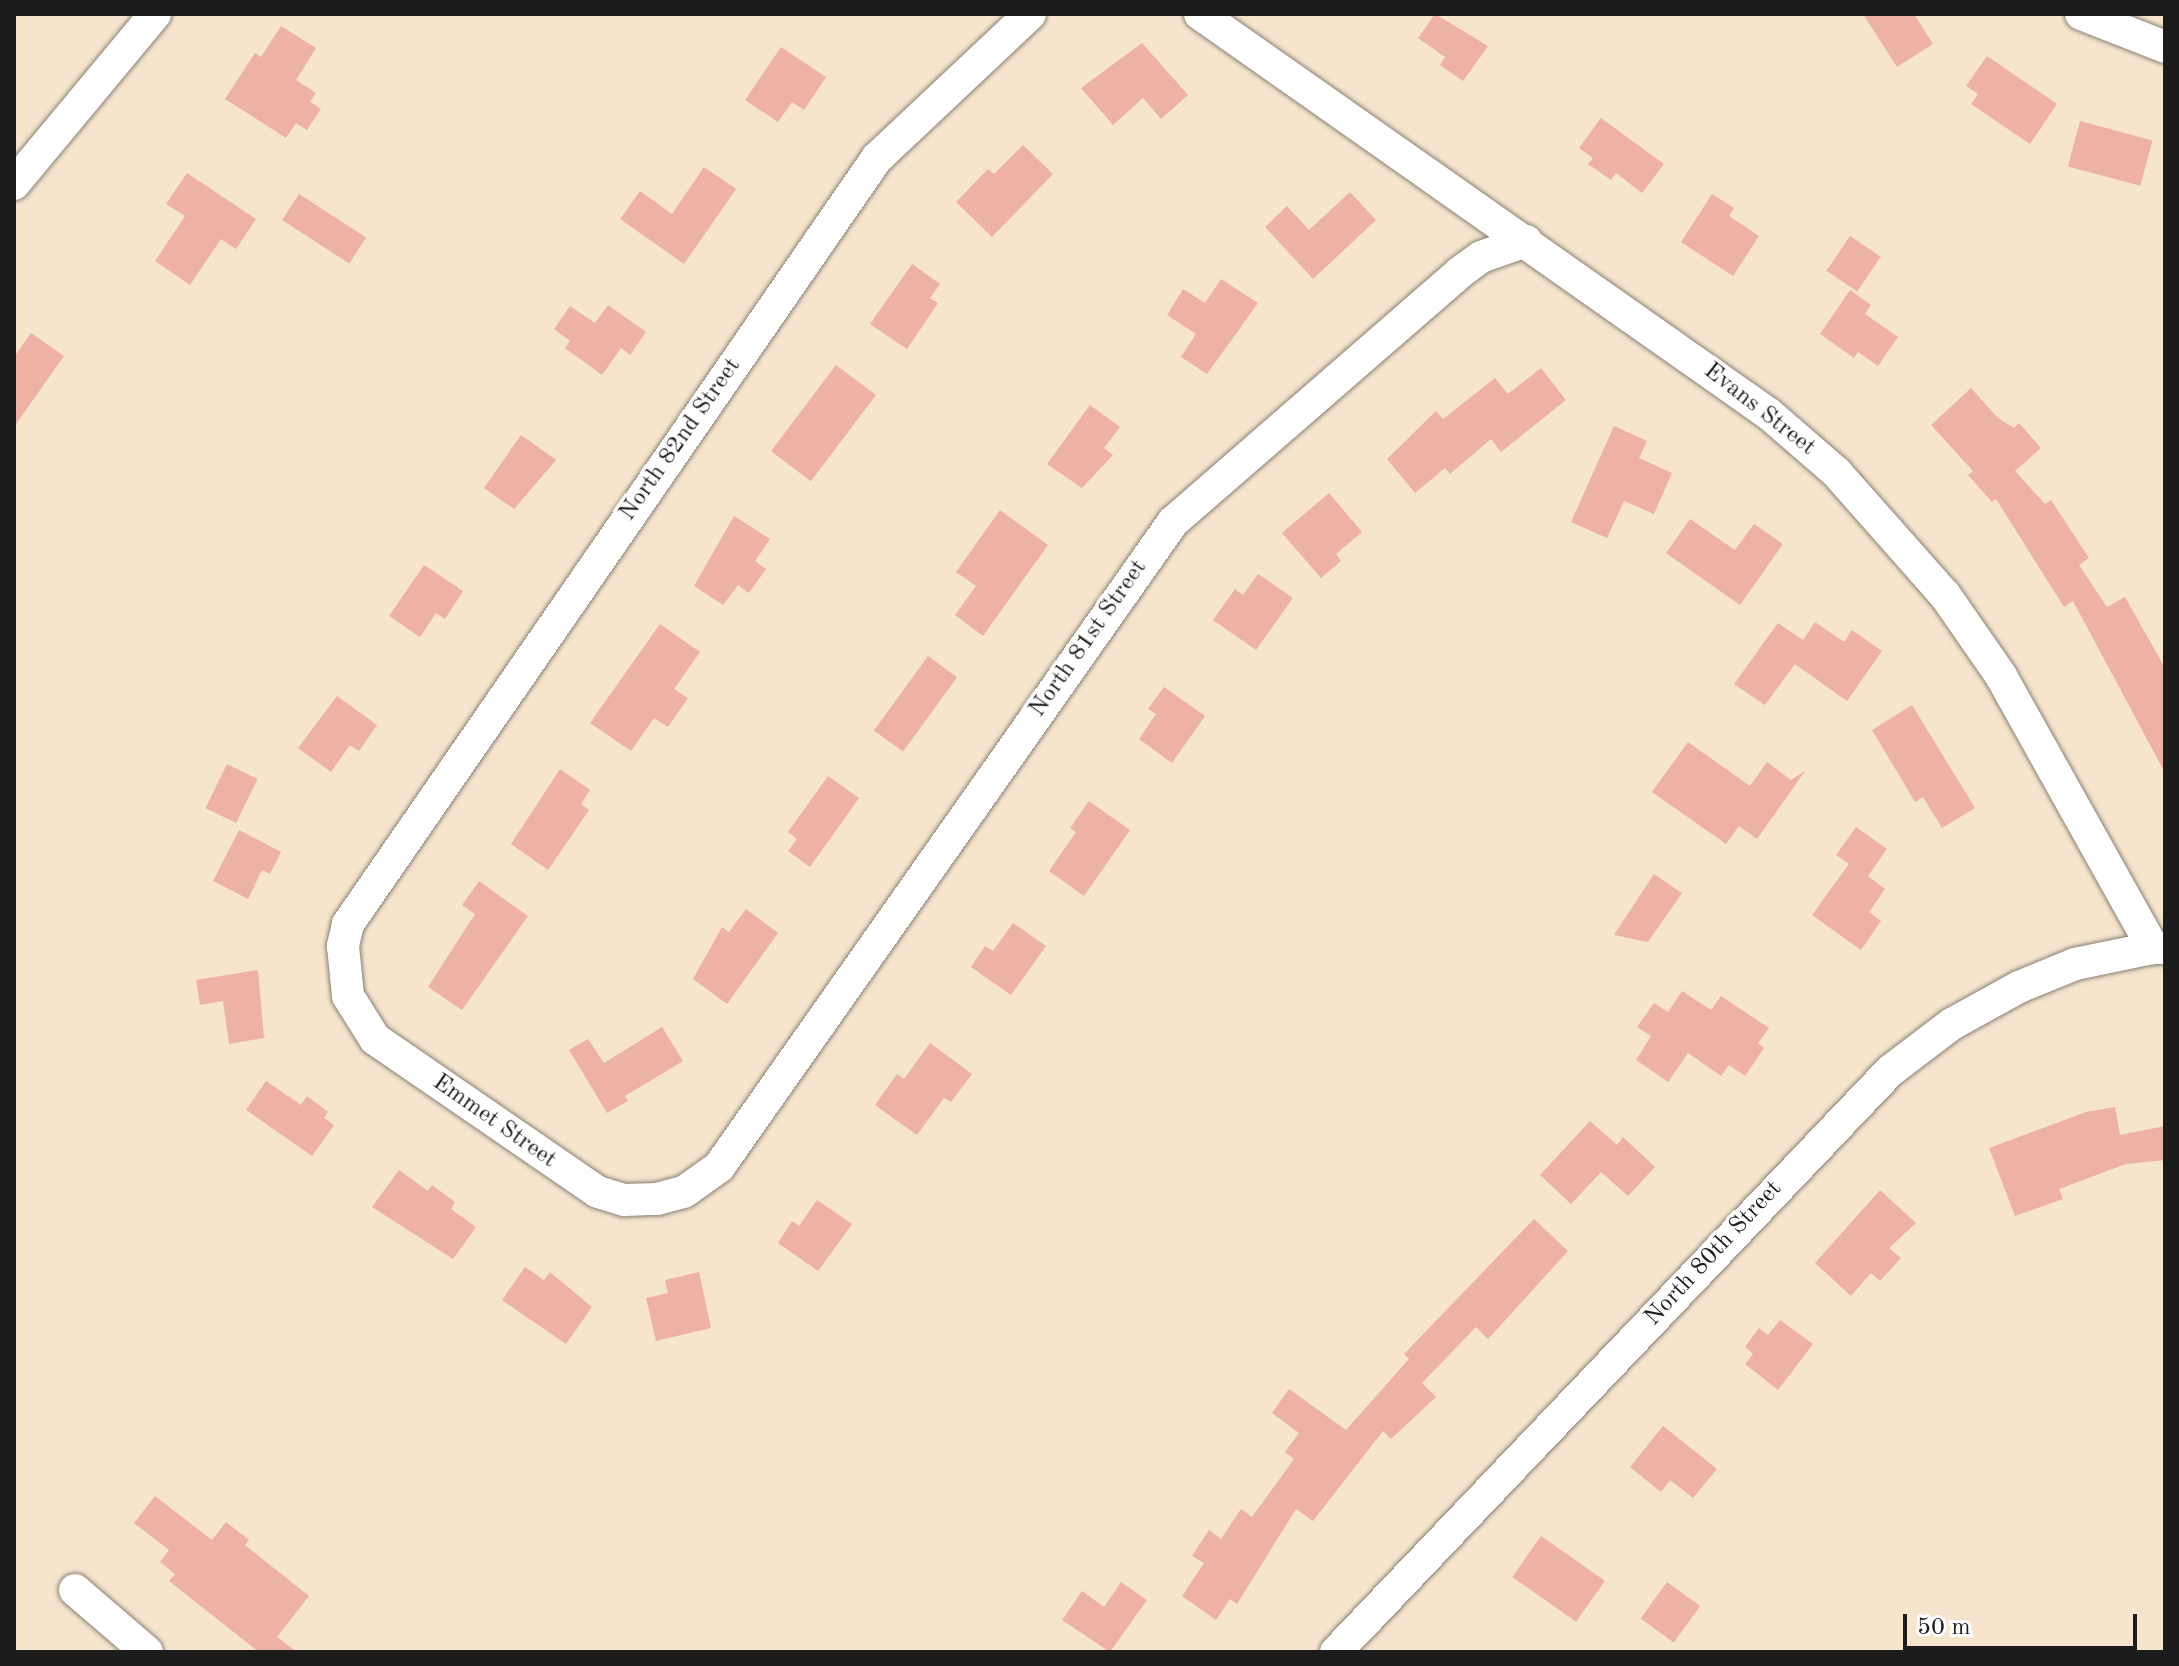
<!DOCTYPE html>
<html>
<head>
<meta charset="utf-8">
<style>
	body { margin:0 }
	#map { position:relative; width:2179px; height:1666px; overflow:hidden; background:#f6e4cd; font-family:"Old Standard TT",serif }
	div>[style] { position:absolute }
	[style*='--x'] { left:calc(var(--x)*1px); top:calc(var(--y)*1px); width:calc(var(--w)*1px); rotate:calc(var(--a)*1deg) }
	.building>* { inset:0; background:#eeb2a4; transform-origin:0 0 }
	.roads { filter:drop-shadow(0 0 2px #898074) drop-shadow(0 0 2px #898074) }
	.minor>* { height:32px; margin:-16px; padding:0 16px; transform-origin:16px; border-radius:16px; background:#fff }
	span { translate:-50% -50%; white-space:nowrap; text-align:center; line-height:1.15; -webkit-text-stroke:7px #fff; paint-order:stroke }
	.street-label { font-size:24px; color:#1c1c1c }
	.frame { position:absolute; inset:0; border:16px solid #1c1c1c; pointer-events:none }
	.scale { position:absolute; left:1903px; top:1614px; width:234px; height:36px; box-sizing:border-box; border:4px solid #1c1c1c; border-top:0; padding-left:10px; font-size:24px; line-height:28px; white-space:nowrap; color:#1c1c1c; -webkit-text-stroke:6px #fff; paint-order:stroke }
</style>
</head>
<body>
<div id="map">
	<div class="building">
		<i style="clip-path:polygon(1435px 14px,1488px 46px,1463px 81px,1440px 65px,1445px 57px,1418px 38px)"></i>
		<i style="clip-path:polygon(1863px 14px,1914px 14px,1933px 44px,1897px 67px)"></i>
		<i style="clip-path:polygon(281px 26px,316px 48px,296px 80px,316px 93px,310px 102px,321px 109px,307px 130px,296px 123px,286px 138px,225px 99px,255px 53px,261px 57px)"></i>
		<i style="clip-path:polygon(1142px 43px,1188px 95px,1161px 119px,1143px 98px,1113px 125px,1081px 88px)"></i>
		<i style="clip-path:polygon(781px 47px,826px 77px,804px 110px,792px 102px,778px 122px,745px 100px)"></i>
		<i style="clip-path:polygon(1987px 56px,2057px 104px,2030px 144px,1971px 104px,1978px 94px,1966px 86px)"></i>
		<i style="clip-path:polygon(1601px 118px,1664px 164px,1642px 193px,1616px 173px,1611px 180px,1588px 164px,1593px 158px,1579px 148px)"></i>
		<i style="left:2080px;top:121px;width:75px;height:47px;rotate:15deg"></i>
		<i style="clip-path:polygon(1023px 145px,1053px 174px,992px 237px,956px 202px,988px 169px,994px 174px)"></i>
		<i style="clip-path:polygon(704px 167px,736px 189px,684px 264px,620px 219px,640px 191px,672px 214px)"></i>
		<i style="clip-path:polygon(187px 173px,256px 219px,236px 249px,221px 239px,190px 285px,155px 261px,185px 216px,166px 204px)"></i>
		<i style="clip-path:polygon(1350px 192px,1376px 220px,1313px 279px,1265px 227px,1287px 206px,1309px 230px)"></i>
		<i style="left:299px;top:194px;width:80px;height:31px;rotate:33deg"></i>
		<i style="clip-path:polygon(1712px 194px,1734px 208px,1729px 216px,1759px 236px,1733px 276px,1681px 242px)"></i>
		<i style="left:1850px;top:236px;width:37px;height:42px;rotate:34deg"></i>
		<i style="clip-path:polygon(912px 264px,940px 284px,930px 298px,938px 303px,907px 349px,870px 324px)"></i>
		<i style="clip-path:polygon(1221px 279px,1258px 303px,1207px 374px,1181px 357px,1196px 334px,1167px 315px,1183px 289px,1205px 303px)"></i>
		<i style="clip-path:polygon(1850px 290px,1871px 305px,1865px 314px,1898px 337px,1878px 366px,1858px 352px,1854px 358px,1820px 334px)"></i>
		<i style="clip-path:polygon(608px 305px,646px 332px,630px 355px,621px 348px,602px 375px,565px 348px,570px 341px,554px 329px,570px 306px,595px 323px)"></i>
		<i style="clip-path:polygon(31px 333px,64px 356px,14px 427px,14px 357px)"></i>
		<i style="left:836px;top:365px;width:50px;height:108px;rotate:37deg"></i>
		<i style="clip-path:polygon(1541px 368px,1566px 400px,1501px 452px,1491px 439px,1450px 474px,1445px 468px,1415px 493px,1387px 459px,1436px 411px,1443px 419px,1495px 378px,1508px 394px)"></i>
		<i style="clip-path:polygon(1971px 388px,1998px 418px,2014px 428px,2019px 423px,2041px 448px,2015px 471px,2045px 504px,2051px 500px,2089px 558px,2079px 565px,2107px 607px,2125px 597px,2165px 668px,2165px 773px,2073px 601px,2064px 607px,1996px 499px,1992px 502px,1968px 475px,1973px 471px,1931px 425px)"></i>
		<i style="clip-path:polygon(1090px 405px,1120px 427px,1104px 448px,1113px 455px,1082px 488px,1047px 464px)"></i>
		<i style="clip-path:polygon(1614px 426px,1647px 441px,1639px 458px,1672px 473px,1654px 514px,1624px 501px,1607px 538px,1571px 522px)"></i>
		<i style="clip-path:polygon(521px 435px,556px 460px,514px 509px,484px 488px)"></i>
		<i style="clip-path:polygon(1329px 493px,1362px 532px,1336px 554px,1341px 561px,1321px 578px,1282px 533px)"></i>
		<i style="clip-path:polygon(1000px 510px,1048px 545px,983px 636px,955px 615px,976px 586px,956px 572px)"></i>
		<i style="clip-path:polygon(734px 516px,770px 539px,755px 561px,766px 569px,749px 593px,738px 585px,723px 605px,694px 586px)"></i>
		<i style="clip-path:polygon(1690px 519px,1735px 550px,1754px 524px,1783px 544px,1740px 605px,1666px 553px)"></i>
		<i style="clip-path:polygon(424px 565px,463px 591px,445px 619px,436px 613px,420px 637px,389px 616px)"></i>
		<i style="clip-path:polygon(1258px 574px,1293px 598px,1256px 650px,1213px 620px,1235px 589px,1243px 595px)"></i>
		<i style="clip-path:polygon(1815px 622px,1844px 642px,1852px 630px,1882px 651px,1847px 701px,1795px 664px,1765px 705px,1734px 684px,1778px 623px,1803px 640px)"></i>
		<i style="clip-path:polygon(660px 624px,700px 652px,674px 689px,688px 698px,668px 727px,654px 718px,631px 751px,590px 723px)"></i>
		<i style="left:928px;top:656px;width:36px;height:92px;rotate:36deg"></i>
		<i style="clip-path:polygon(1164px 687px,1205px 716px,1172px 763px,1139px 739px,1156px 714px,1148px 709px)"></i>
		<i style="clip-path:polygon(337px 696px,377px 725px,359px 751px,350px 745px,331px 772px,298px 748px)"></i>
		<i style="clip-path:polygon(1912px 705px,1975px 808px,1942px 828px,1923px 797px,1915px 802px,1872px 730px)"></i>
		<i style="clip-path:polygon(1688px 742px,1750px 786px,1767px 762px,1791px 780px,1805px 771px,1757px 839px,1739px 826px,1726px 844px,1652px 792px)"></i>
		<i style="left:227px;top:764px;width:34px;height:49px;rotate:26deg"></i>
		<i style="clip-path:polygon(560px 769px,590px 790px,581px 804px,589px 810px,548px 870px,511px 844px)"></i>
		<i style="clip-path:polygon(828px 776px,859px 798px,810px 867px,788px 851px,797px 839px,788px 832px)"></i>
		<i style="clip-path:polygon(1089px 801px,1130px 830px,1084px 896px,1049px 871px,1076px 832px,1070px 828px)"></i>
		<i style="clip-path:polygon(1856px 827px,1887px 849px,1868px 876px,1885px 889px,1869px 912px,1881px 921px,1861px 950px,1812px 915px,1849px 864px,1836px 855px)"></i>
		<i style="clip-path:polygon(239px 830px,281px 852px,270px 874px,262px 870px,248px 899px,213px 881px)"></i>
		<i style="clip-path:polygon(1654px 874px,1682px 893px,1648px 942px,1614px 935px)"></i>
		<i style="clip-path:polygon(479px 881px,528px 916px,462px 1010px,428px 987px,475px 914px,462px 905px)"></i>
		<i style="clip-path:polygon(746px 909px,778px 933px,727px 1004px,693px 979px,722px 927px,729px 932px)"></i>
		<i style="clip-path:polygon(1013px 923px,1046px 946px,1011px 995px,971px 967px,985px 946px,993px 951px)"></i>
		<i style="clip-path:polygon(258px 970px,264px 1038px,229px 1044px,223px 1001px,200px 1005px,196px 980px)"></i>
		<i style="clip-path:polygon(1682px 991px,1711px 1010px,1721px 996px,1769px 1028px,1758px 1043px,1764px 1048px,1745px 1076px,1729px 1065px,1721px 1076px,1688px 1053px,1668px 1082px,1636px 1060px,1651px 1036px,1637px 1027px,1654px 1003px,1668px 1012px)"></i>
		<i style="clip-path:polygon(662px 1027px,683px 1061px,625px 1096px,628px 1101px,607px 1113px,569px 1050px,588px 1039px,604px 1063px)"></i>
		<i style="clip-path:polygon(930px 1043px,972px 1074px,951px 1102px,944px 1098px,917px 1135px,875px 1105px,897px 1074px,904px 1079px)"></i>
		<i style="clip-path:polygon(266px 1081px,301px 1105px,307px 1096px,328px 1112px,324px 1118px,334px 1125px,312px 1156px,246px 1110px)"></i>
		<i style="clip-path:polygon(2115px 1107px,2120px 1135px,2165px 1126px,2165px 1160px,2126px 1164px,2059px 1189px,2063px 1199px,2015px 1216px,1989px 1148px,2086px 1112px)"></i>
		<i style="clip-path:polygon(1590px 1121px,1617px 1145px,1623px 1137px,1655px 1167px,1628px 1196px,1601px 1172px,1571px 1204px,1540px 1175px)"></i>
		<i style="clip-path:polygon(399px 1170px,428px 1191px,432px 1185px,455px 1202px,451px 1209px,476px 1227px,453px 1259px,372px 1207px)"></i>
		<i style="clip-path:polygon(1880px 1190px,1916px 1223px,1889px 1248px,1901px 1258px,1880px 1281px,1871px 1273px,1851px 1296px,1815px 1263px)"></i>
		<i style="clip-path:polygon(817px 1200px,852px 1224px,818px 1271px,778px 1243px,792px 1221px,799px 1226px)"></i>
		<i style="clip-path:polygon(1534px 1219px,1568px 1251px,1488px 1339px,1476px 1327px,1422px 1383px,1436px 1397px,1391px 1439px,1383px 1431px,1313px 1521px,1296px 1509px,1237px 1604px,1230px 1599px,1216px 1620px,1182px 1596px,1204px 1563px,1192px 1556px,1209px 1530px,1221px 1539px,1241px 1509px,1252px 1517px,1294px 1459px,1285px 1452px,1299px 1433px,1272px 1413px,1289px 1389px,1346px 1430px,1409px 1359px,1404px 1354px)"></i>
		<i style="clip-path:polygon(525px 1267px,544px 1280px,550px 1272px,592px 1307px,566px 1344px,502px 1300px)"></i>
		<i style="clip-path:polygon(699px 1272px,711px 1328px,656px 1341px,646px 1298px,668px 1293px,665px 1280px)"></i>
		<i style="clip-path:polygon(1780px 1320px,1813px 1344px,1778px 1390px,1745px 1364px,1753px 1354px,1745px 1347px,1759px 1328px,1768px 1335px)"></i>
		<i style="clip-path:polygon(1663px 1426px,1717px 1469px,1693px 1498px,1670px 1480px,1661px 1492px,1630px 1467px)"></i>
		<i style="clip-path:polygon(155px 1496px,212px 1540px,226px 1522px,249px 1540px,245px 1545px,309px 1596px,277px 1637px,297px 1652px,259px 1652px,169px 1581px,175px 1574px,160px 1562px,169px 1550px,134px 1523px)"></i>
		<i style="left:1541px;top:1536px;width:78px;height:50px;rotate:35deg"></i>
		<i style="clip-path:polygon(1121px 1582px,1147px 1600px,1110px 1652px,1062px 1620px,1082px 1591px,1104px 1607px)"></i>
		<i style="left:1667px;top:1582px;width:41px;height:45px;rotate:36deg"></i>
	</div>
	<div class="roads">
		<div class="minor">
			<i style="--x:1030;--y:14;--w:210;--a:136.7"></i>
			<i style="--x:877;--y:158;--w:931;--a:124.63"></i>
			<i style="--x:348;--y:924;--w:23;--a:103"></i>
			<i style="--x:343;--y:946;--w:50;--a:84.3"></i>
			<i style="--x:348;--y:996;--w:51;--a:57.9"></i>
			<i style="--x:375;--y:1039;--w:270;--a:34.5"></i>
			<i style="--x:598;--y:1192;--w:28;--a:17"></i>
			<i style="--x:625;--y:1200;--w:32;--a:-2"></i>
			<i style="--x:657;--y:1199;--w:28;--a:-15"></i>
			<i style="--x:684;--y:1192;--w:43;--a:-35.5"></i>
			<i style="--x:719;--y:1167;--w:789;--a:-54.86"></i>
			<i style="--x:1173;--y:522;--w:379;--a:-41"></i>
			<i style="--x:1459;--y:273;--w:27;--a:-36"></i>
			<i style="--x:1481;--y:257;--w:48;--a:-19.6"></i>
			<i style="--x:1200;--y:14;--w:696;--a:35.11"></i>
			<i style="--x:1769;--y:414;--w:89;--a:40.9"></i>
			<i style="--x:1836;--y:472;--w:164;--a:48.5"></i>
			<i style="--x:1945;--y:595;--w:98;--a:55.3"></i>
			<i style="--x:2001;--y:676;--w:312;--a:60.8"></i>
			<i style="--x:2153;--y:948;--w:12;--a:0"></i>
			<i style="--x:2081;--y:14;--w:90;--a:21.4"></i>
			<i style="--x:14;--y:184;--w:221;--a:-50.3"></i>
			<i style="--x:75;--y:1590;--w:95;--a:40.7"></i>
			<i style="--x:1336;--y:1652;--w:803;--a:-46.36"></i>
			<i style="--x:1890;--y:1071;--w:78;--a:-37.2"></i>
			<i style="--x:1952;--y:1024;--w:77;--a:-28.9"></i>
			<i style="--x:2019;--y:987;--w:61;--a:-22.3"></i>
			<i style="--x:2075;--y:964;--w:80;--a:-11.6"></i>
		</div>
	</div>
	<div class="street-label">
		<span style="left:1759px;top:410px;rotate:38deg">Evans Street</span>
		<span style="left:681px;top:440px;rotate:-55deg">North 82nd Street</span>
		<span style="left:1089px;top:639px;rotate:-55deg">North 81st Street</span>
		<span style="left:494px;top:1122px;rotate:35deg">Emmet Street</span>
		<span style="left:1714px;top:1254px;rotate:-47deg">North 80th Street</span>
	</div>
	<div class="frame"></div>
	<div class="scale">50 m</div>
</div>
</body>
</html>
